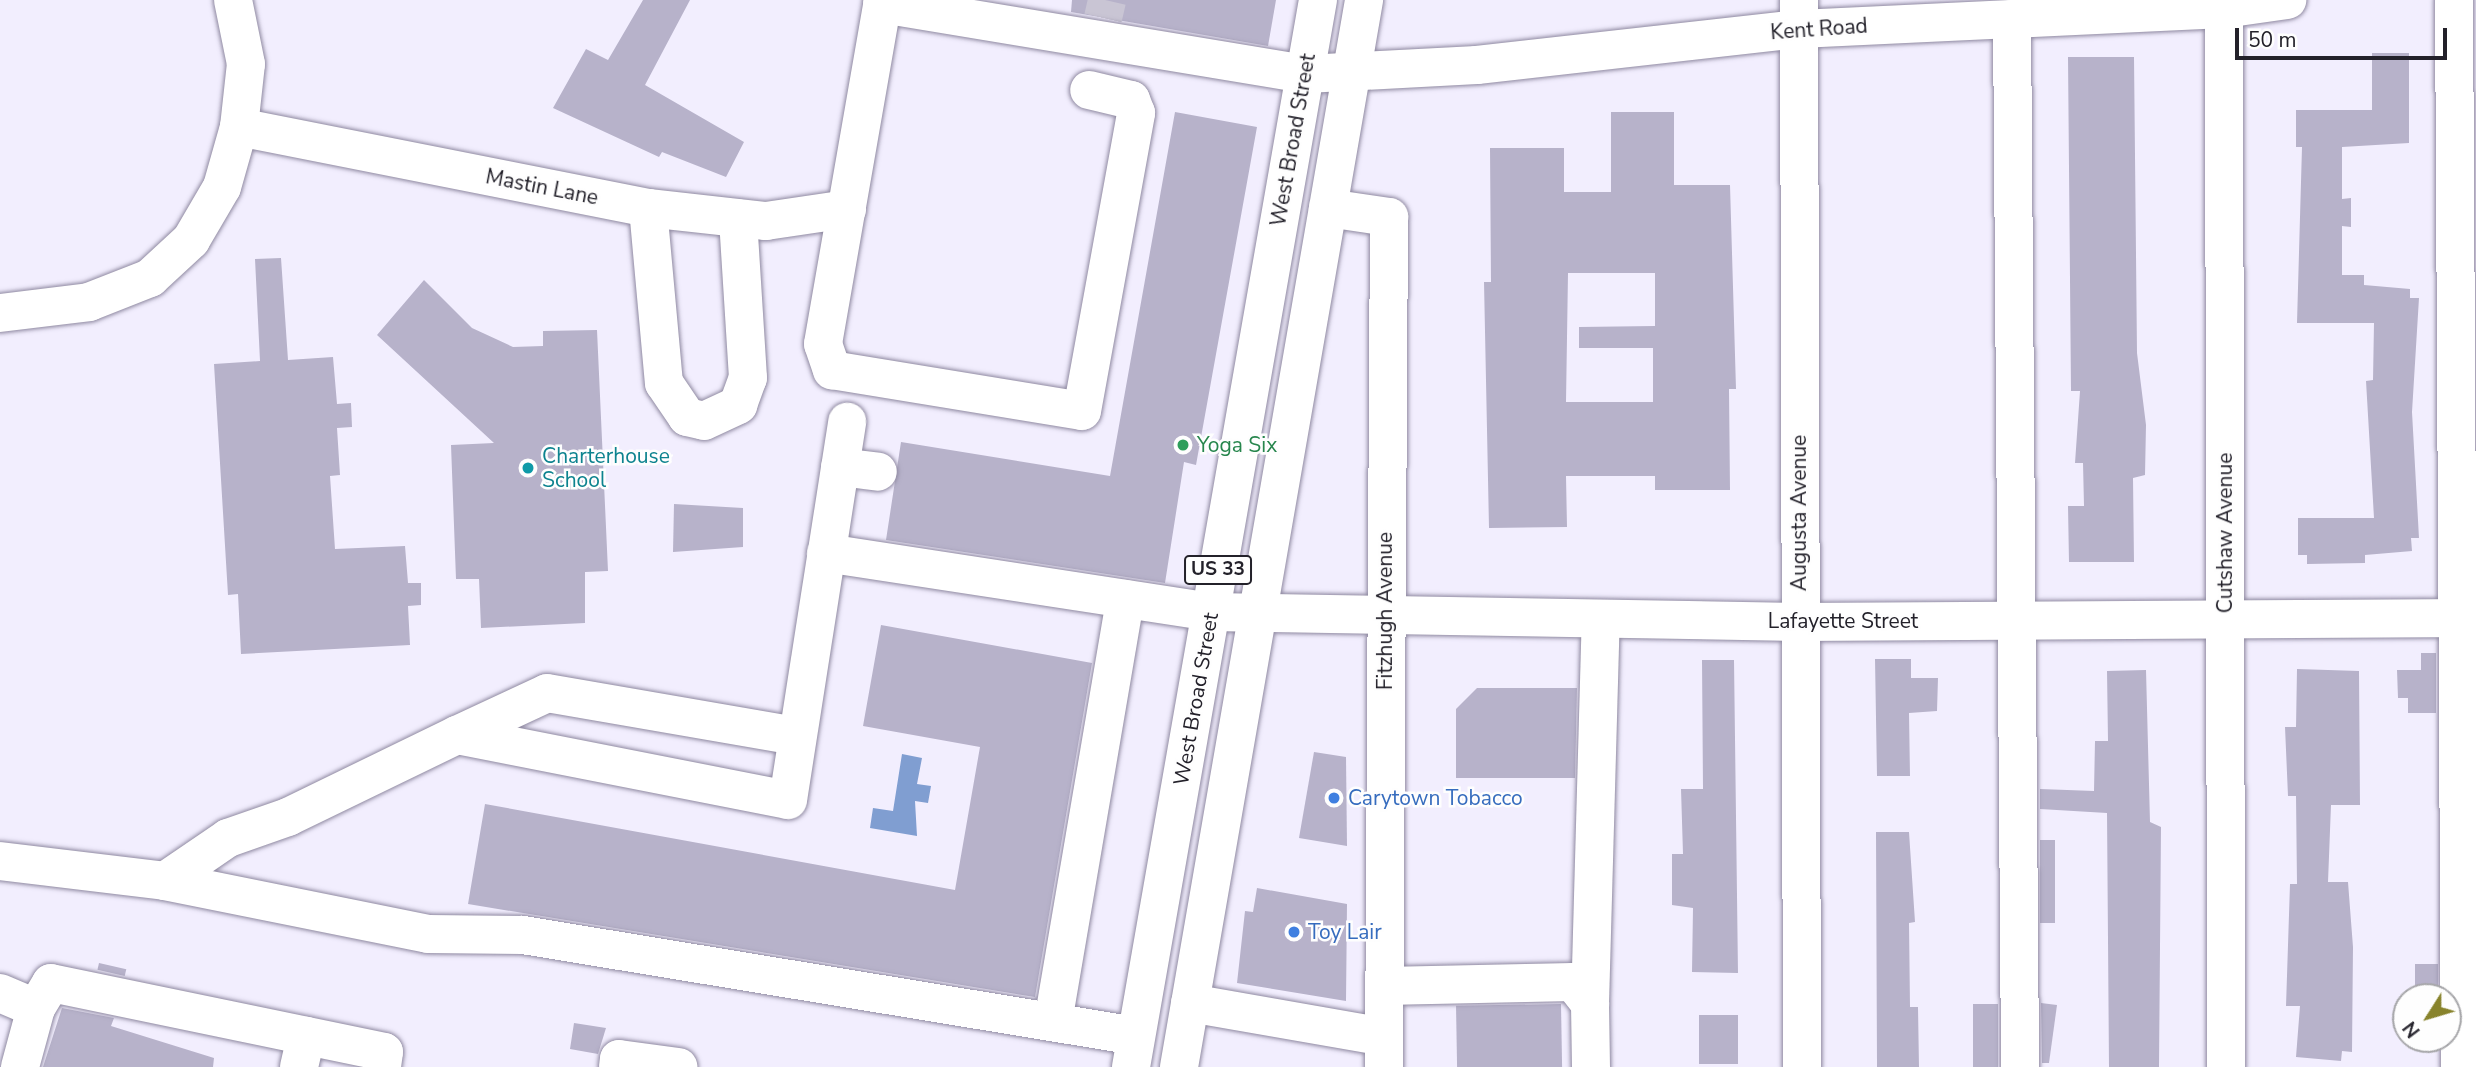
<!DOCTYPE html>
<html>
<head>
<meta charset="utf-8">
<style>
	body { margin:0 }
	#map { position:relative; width:2476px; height:1067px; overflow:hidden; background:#f2eefe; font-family:"Nunito Sans",sans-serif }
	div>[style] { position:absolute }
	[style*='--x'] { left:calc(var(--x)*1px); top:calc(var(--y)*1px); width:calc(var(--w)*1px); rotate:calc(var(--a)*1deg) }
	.water>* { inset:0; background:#809ed1 }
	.building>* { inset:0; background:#b7b2ca; transform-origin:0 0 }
	.minor-tunnel>* { height:38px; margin-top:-19px; transform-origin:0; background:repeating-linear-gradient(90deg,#c9c5d4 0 38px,transparent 0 57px) }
	.roads { filter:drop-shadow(0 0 2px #8f89a1) drop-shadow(0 0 2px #8f89a1) }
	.minor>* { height:38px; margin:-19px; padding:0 19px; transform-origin:19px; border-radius:19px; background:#fff }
	.major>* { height:38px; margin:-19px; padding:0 19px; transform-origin:19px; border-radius:19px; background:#fff }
	.dots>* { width:19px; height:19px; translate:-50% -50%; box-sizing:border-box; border:4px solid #fefefe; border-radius:50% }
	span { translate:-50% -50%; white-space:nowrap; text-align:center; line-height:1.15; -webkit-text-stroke:5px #fefefe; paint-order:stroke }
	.shield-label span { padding:2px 5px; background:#fefefe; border:2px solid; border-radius:5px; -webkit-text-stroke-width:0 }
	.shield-label { font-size:19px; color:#23212a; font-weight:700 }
	.street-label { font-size:21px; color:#23212a }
	.leisure-label { font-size:21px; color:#27864d }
	.left { translate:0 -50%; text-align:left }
	.culture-label { font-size:21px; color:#0d838f }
	.shop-label { font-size:21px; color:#366cbe }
	.north { position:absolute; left:2392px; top:983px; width:70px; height:70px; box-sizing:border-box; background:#fefefe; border:2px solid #a6a6a9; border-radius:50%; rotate:233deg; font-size:19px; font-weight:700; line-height:28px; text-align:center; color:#23212a }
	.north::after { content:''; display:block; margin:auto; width:24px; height:32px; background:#88832c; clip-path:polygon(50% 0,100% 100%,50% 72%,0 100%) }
	.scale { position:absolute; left:2235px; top:28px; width:212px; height:32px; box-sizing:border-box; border:4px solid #23212a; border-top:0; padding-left:9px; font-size:21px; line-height:24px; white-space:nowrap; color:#23212a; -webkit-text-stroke:5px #fefefe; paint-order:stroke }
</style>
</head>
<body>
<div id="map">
	<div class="water">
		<i style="clip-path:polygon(902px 754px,922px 758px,917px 784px,931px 786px,928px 803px,915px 801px,917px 836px,870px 828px,873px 808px,893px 811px)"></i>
	</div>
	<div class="building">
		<i style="clip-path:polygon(643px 0,690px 0,645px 85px,744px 142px,726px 177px,662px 152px,659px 157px,553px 108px,586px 49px,608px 60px)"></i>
		<i style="clip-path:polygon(1072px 0,1276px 0,1268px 46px,1071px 12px)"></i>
		<i style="clip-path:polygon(2372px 53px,2409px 53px,2409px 143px,2342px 147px,2342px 199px,2351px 198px,2351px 227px,2342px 226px,2342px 275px,2364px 275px,2364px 285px,2410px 289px,2410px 298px,2419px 298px,2412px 412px,2419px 538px,2411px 538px,2412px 551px,2365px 555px,2365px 563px,2307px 564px,2307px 555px,2298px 555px,2298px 518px,2374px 518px,2366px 381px,2373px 380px,2374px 323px,2297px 323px,2302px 147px,2296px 147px,2296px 110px,2372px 110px)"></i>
		<i style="clip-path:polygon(2068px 57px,2134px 57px,2137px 353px,2146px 425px,2145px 475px,2133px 478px,2134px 562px,2069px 562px,2068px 506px,2084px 506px,2083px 463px,2075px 463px,2080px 391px,2071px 391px)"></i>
		<i style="clip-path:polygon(1175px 112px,1257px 127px,1196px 465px,1184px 462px,1165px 583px,886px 540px,901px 442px,1110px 476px)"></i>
		<i style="clip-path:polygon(evenodd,1611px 112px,1674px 112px,1674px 185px,1730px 185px,1736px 389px,1729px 389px,1730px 490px,1655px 490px,1655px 476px,1566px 476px,1567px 527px,1489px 528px,1484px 282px,1491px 282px,1490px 148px,1564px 148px,1564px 192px,1611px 192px,1611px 112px,1568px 273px,1655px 273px,1655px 326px,1579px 327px,1579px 348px,1653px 348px,1653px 402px,1566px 402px,1568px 273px)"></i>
		<i style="clip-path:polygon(281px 258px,288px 360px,333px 357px,337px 404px,351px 403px,352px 427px,337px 428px,340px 475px,330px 476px,335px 549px,405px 546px,408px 583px,421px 583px,421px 605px,408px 606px,410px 645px,241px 654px,238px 594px,228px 595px,214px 364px,260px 361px,255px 259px)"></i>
		<i style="clip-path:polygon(424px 280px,472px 328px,513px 347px,543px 346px,543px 331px,597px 330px,608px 571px,585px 572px,585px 623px,481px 628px,479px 579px,456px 579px,451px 445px,494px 443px,377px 335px)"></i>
		<i style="clip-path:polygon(674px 504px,743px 508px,743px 547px,673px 552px)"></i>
		<i style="clip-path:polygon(881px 625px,1092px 663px,1035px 997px,468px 904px,485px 804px,955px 890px,980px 747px,863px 726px)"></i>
		<i style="clip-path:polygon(2421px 653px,2436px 653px,2436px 713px,2408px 713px,2408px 698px,2398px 698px,2397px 670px,2421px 670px)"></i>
		<i style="clip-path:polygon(1875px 659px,1911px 659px,1911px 678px,1938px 678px,1937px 711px,1909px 713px,1910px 776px,1877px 776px)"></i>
		<i style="clip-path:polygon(1702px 660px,1734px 660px,1738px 973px,1692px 972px,1693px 908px,1672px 905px,1672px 854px,1683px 854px,1681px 789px,1703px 789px)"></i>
		<i style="clip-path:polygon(2297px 669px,2359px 671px,2360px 805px,2331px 805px,2328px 882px,2348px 882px,2353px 947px,2352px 1052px,2342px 1051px,2341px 1061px,2296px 1057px,2300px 1006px,2286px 1006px,2290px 884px,2297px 884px,2296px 796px,2288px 796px,2285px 727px,2296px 727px)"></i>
		<i style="clip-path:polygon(2146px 670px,2150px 822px,2161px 827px,2159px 1067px,2109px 1067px,2107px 813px,2040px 809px,2040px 789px,2094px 791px,2095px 741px,2108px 741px,2107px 671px)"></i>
		<i style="clip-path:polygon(1477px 688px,1577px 688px,1575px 778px,1456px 778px,1456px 709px)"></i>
		<i style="clip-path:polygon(1314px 752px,1346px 757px,1347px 846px,1299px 838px)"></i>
		<i style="clip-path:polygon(1876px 832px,1909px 832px,1915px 922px,1909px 923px,1910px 1007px,1918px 1007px,1919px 1067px,1877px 1067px)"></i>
		<i style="left:2040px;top:840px;width:15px;height:83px"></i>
		<i style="clip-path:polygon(1257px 888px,1347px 904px,1346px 1001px,1237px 983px,1245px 911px,1253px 912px)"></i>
		<i style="left:99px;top:963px;width:28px;height:7px;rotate:13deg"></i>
		<i style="left:2415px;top:964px;width:23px;height:25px"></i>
		<i style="clip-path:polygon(2041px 1003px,2057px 1005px,2049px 1063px,2042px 1063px)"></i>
		<i style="left:1561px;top:1004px;width:63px;height:105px;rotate:89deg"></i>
		<i style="left:1973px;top:1004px;width:25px;height:63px"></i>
		<i style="clip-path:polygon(62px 1008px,114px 1018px,111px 1026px,214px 1058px,213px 1067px,43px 1067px)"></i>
		<i style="left:1699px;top:1015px;width:39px;height:49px"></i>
		<i style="clip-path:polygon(574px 1023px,606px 1028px,598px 1054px,570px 1049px)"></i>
	</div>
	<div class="minor-tunnel">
		<i style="--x:1103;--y:18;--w:18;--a:-77"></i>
	</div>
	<div class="roads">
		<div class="minor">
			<i style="--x:883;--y:0;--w:349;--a:99.9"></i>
			<i style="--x:823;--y:344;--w:28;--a:71"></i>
			<i style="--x:832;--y:370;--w:253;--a:9.3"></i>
			<i style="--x:1082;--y:411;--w:303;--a:-79.7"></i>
			<i style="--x:1136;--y:113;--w:14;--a:-111"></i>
			<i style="--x:1131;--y:100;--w:43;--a:-166.6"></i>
			<i style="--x:1799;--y:0;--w:1067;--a:89.84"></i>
			<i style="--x:2224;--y:0;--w:1067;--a:89.89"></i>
			<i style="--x:2454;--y:0;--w:1067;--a:89.68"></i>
			<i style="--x:882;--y:4;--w:430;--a:9.4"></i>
			<i style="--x:1306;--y:74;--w:171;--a:-3"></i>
			<i style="--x:1477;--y:65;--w:324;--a:-6.4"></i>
			<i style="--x:1799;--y:29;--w:425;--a:-2.7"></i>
			<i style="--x:2224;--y:9;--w:64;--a:-8.1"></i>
			<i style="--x:2012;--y:19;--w:1048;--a:89.56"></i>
			<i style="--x:239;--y:127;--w:417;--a:11.2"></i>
			<i style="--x:648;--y:208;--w:119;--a:6.3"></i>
			<i style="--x:766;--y:221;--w:82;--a:-8.4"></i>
			<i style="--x:648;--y:208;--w:176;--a:84.8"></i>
			<i style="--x:664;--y:383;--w:41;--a:55.9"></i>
			<i style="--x:687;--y:417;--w:17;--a:13"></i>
			<i style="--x:704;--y:421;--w:38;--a:-25"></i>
			<i style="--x:738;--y:405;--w:29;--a:-70"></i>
			<i style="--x:748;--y:378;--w:160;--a:-93.6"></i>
			<i style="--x:1328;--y:208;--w:62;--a:8.4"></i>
			<i style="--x:1389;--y:217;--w:850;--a:90.34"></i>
			<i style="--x:0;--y:313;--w:90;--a:-7"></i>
			<i style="--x:89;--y:302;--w:66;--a:-21.5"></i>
			<i style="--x:150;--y:278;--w:56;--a:-42.8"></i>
			<i style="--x:191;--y:240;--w:61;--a:-59.7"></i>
			<i style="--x:222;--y:187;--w:62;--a:-74.2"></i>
			<i style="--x:239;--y:127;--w:63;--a:-83.7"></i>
			<i style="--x:246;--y:64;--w:65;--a:-101.5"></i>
			<i style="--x:840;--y:467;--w:38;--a:7"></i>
			<i style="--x:826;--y:553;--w:389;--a:8.7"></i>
			<i style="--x:1211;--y:612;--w:588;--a:0.97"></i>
			<i style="--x:1799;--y:622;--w:677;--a:-0.34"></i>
			<i style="--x:457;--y:735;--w:99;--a:-25"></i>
			<i style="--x:547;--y:693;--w:254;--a:9.8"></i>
			<i style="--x:0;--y:861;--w:166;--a:6.9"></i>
			<i style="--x:165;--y:881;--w:268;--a:11.4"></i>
			<i style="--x:428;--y:934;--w:95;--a:0.6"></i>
			<i style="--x:523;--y:935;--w:621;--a:9.36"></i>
			<i style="--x:165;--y:881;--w:76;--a:-34.3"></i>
			<i style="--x:228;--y:838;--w:64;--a:-19.3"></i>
			<i style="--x:288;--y:817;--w:188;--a:-25.9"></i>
			<i style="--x:457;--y:735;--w:337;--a:11.1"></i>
			<i style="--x:788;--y:800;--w:383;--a:-81.1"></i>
			<i style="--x:1384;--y:986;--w:189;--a:-1.2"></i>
			<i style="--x:1573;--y:982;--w:28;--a:52"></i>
			<i style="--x:1590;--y:1004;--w:63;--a:89.1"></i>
			<i style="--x:0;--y:993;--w:39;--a:23"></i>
			<i style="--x:36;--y:1008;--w:61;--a:105.2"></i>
			<i style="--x:1190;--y:1003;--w:197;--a:9.9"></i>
			<i style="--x:1590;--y:1004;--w:385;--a:-88.4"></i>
			<i style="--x:36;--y:1008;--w:29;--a:-59"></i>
			<i style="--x:51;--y:983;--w:340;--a:11.7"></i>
			<i style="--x:384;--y:1052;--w:15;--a:98"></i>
			<i style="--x:1053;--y:1022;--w:429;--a:-80.3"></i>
			<i style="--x:299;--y:1067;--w:32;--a:-77"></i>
			<i style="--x:618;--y:1067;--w:8;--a:-83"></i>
			<i style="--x:619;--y:1059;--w:60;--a:7.7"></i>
		</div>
		<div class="major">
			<i style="--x:1131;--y:1067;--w:1083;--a:-80.06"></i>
			<i style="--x:1179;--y:1067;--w:1083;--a:-80.16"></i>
		</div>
	</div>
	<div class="dots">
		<i style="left:1183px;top:445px;background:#2e9e5b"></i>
		<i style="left:528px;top:468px;background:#0f9aa8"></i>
		<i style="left:1334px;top:798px;background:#3f7fe0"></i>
		<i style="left:1294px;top:932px;background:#3f7fe0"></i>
	</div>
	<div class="shield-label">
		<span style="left:1218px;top:570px">US 33</span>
	</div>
	<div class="street-label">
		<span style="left:1819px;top:29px;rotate:-4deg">Kent Road</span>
		<span style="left:1293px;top:140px;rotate:-80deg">West Broad Street</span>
		<span style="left:542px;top:187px;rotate:11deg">Mastin Lane</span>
		<span style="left:1799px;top:513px;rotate:-90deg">Augusta Avenue</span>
		<span style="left:2225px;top:533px;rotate:-90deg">Cutshaw Avenue</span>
		<span style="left:1385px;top:611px;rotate:-90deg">Fitzhugh Avenue</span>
		<span style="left:1843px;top:621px">Lafayette Street</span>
		<span style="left:1196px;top:699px;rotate:-80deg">West Broad Street</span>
	</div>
	<div class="leisure-label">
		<span class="left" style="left:1197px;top:445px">Yoga Six</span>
	</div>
	<div class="culture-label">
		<span class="left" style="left:542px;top:468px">Charterhouse<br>School</span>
	</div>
	<div class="shop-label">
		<span class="left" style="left:1348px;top:798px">Carytown Tobacco</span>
		<span class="left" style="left:1308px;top:932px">Toy Lair</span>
	</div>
	<div class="north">N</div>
	<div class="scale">50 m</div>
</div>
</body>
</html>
